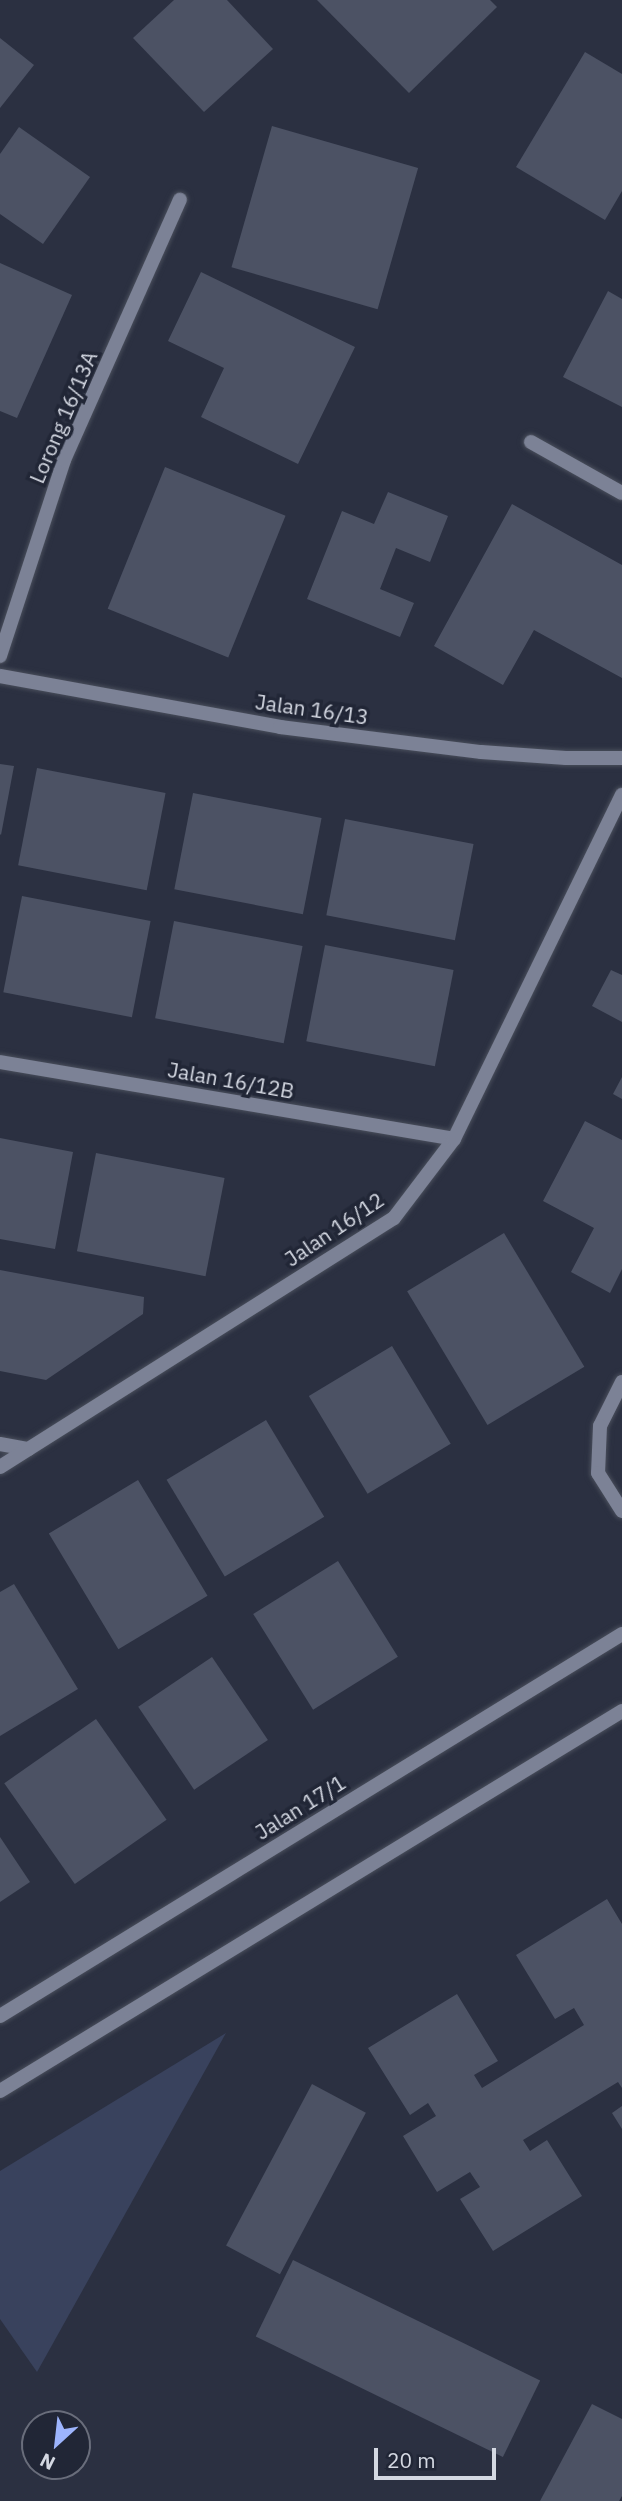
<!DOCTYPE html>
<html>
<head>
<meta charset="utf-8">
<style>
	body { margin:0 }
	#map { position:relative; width:622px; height:2501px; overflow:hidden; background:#2b3041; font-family:"IBM Plex Sans",sans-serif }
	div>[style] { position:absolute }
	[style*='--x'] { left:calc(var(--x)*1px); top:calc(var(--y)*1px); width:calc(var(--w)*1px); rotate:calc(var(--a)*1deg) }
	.green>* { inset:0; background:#39425d }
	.building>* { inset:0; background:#4c5264; transform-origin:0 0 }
	.roads { filter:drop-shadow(0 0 2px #494e5b) drop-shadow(0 0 2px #494e5b) }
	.service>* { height:14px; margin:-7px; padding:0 7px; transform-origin:7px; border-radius:7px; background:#7c8296 }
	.minor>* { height:14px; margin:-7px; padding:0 7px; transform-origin:7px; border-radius:7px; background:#7c8296 }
	.tertiary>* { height:14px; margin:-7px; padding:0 7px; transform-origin:7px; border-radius:7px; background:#7c8296 }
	span { translate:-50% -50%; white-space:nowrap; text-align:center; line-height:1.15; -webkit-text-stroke:7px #212636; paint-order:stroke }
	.street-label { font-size:21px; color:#d4d8e2 }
	.north { position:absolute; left:21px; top:2410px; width:70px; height:70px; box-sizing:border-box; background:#212636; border:2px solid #696d7b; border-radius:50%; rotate:207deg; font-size:19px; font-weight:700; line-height:28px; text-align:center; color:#d4d8e2 }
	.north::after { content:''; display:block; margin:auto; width:24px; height:32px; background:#9db4fd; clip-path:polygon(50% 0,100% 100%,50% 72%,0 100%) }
	.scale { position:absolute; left:374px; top:2448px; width:122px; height:32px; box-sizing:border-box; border:4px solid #d4d8e2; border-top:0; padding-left:9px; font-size:21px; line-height:24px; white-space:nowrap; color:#d4d8e2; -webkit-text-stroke:5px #212636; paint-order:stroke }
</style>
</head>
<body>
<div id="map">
	<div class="green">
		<i style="clip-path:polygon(226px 2033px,37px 2372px,0 2319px,0 2171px)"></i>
	</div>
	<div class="building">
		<i style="clip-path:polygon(174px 0,227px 0,273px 49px,204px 112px,133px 38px)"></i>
		<i style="clip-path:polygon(317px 0,490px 0,497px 7px,409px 93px)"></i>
		<i style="clip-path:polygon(0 38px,34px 65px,0 108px)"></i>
		<i style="clip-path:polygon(585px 52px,622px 74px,622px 191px,605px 220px,516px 167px)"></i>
		<i style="left:272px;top:126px;width:152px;height:147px;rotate:16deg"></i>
		<i style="clip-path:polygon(19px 127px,90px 177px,43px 244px,0 214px,0 154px)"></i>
		<i style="clip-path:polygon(0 263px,72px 295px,17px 418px,0 411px)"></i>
		<i style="clip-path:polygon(201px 272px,355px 347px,298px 464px,201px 417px,224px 368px,168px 341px)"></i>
		<i style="clip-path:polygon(608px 291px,622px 299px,622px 407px,563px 377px)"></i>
		<i style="left:165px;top:467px;width:130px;height:153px;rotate:22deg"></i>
		<i style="clip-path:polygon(388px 492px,448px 516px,430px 562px,396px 548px,380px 589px,414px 603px,400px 637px,307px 599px,342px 511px,374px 524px)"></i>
		<i style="clip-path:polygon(512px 504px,622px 565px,622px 678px,534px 630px,503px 685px,434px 646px)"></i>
		<i style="clip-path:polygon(0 764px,14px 766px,1px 835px,0 834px)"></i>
		<i style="left:37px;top:768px;width:131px;height:99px;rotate:11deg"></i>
		<i style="left:193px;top:793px;width:131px;height:98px;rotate:11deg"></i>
		<i style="left:345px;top:819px;width:131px;height:98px;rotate:11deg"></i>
		<i style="left:22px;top:896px;width:131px;height:98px;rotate:11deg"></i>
		<i style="left:174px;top:921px;width:131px;height:99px;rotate:11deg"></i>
		<i style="left:325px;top:945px;width:131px;height:98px;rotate:11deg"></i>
		<i style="clip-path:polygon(611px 970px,622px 975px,622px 1022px,592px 1006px)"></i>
		<i style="clip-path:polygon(622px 1077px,622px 1099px,613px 1094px)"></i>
		<i style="clip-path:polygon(585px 1121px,622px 1140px,622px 1269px,610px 1293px,571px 1272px,594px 1228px,543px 1201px)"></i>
		<i style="clip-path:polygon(0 1138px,73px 1152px,55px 1249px,0 1239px)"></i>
		<i style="left:96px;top:1153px;width:131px;height:100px;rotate:11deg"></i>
		<i style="left:504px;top:1233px;width:156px;height:113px;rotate:59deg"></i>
		<i style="clip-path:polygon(0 1270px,144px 1297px,143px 1314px,46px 1380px,0 1371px)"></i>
		<i style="left:392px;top:1346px;width:114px;height:97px;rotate:59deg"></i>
		<i style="left:266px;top:1420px;width:113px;height:116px;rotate:59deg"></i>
		<i style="left:138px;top:1480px;width:135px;height:104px;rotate:59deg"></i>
		<i style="left:338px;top:1561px;width:113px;height:100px;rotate:58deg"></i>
		<i style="clip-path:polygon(14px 1584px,78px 1689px,0 1736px,0 1592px)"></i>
		<i style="left:212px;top:1657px;width:100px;height:89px;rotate:56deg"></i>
		<i style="left:96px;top:1719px;width:123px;height:112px;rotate:55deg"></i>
		<i style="clip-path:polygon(0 1837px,30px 1882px,0 1902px)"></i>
		<i style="clip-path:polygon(607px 1899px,622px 1924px,622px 2088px,618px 2082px,523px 2140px,530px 2151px,547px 2140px,582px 2196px,493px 2251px,460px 2199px,480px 2187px,470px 2172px,437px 2192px,403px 2136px,436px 2116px,428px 2103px,410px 2115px,368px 2048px,457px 1994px,498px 2061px,474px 2075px,482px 2088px,584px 2025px,574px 2008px,555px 2019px,516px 1955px)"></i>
		<i style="left:312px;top:2084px;width:61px;height:183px;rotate:28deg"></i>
		<i style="clip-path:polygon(622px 2106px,622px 2129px,612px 2113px)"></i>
		<i style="left:293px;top:2260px;width:275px;height:85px;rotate:26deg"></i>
		<i style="clip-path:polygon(592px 2404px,622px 2419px,622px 2496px,619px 2501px,540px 2501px)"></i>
	</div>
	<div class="roads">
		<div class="service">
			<i style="--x:622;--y:1382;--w:49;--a:116.6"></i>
			<i style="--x:600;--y:1426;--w:47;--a:92.4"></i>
			<i style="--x:598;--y:1473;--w:45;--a:57.7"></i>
		</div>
		<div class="minor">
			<i style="--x:531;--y:442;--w:104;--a:29.3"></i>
			<i style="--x:0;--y:656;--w:206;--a:-71.9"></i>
			<i style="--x:64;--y:460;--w:285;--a:-66"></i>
			<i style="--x:0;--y:676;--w:285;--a:10.3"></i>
			<i style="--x:280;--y:727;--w:203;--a:7.1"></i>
			<i style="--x:481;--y:752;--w:85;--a:4"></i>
			<i style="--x:566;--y:758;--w:56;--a:0"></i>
			<i style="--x:0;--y:1062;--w:460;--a:9.6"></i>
			<i style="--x:0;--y:1444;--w:29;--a:10"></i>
			<i style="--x:0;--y:1467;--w:466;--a:-32.3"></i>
			<i style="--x:394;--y:1218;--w:99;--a:-52.8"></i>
			<i style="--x:454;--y:1139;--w:383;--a:-64"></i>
		</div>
		<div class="tertiary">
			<i style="--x:0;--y:2016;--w:730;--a:-31.56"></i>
			<i style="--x:0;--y:2091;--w:729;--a:-31.42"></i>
		</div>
	</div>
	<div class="street-label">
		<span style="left:63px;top:417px;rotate:-67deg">Lorong 16/13A</span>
		<span style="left:312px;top:709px;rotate:8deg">Jalan 16/13</span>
		<span style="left:231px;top:1080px;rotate:10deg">Jalan 16/12B</span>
		<span style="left:334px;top:1229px;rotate:-34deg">Jalan 16/12</span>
		<span style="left:300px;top:1807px;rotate:-32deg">Jalan 17/1</span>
	</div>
	<div class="north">N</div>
	<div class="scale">20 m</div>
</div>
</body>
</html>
